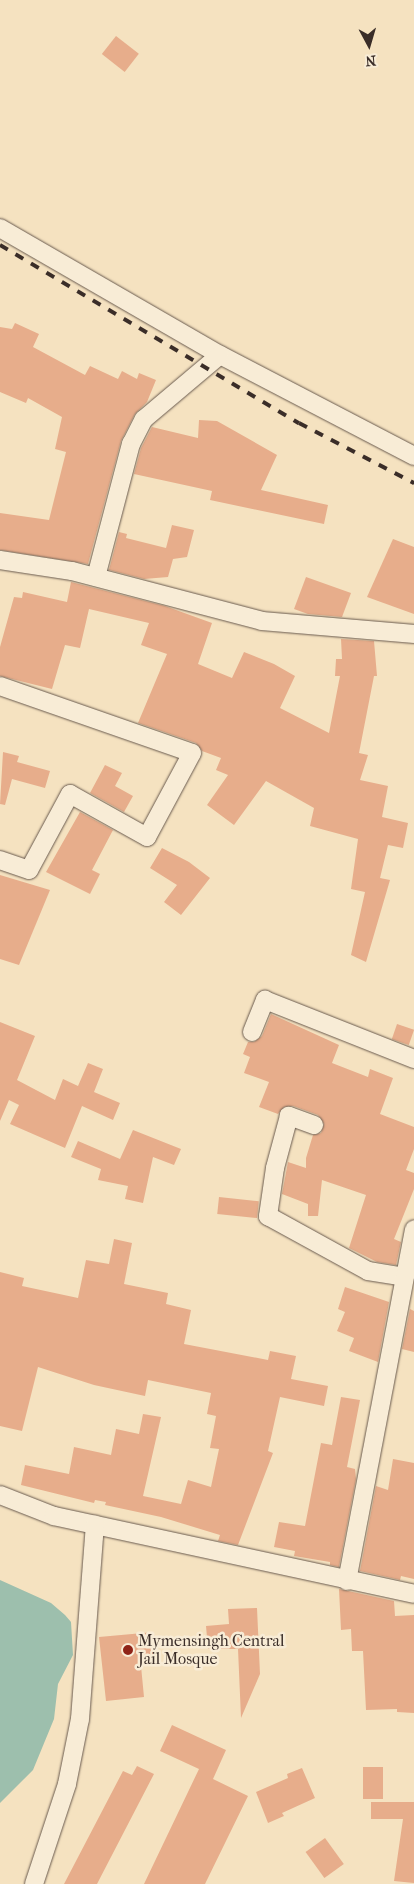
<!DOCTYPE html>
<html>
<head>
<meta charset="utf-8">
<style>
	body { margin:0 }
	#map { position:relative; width:414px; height:1884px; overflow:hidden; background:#f5e2c0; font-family:"IM FELL French Canon",serif }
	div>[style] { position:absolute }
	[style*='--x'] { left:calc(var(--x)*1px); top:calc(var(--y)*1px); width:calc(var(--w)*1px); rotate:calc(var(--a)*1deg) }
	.water>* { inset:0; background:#9dbfad }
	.building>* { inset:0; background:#e7ad8b; transform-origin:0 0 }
	.roads { filter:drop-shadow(0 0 1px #695a4e) drop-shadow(0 0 1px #695a4e) }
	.minor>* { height:18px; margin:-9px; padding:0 9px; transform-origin:9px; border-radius:9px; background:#f8ecd6 }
	.rail>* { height:4px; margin-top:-2px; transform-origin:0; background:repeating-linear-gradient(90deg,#3a2d28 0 9px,transparent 0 18px) }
	.dots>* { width:14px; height:14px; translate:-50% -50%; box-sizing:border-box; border:2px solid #f8ecd6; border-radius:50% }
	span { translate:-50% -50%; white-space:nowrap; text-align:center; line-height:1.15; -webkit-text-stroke:5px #f8ecd6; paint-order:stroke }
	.poi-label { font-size:16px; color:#3a2d28 }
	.left { translate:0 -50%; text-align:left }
	.north { position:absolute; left:344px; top:20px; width:50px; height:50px; -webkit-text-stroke:4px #f8ecd6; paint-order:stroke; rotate:174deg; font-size:14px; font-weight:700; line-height:20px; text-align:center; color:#3a2d28 }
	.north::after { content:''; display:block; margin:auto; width:18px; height:22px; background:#3a2d28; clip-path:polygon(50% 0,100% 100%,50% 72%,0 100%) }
</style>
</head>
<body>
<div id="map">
	<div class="water">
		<i style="clip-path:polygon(0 1580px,51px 1603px,65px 1615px,71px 1622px,73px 1655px,58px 1684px,54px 1719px,33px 1770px,0 1803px)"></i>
	</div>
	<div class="building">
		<i style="left:116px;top:36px;width:29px;height:23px;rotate:38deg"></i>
		<i style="clip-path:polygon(15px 323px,39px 334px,33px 347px,85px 375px,90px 366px,118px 379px,122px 371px,137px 379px,139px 373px,156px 380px,147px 402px,135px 414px,121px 441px,88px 564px,0 550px,0 513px,49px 520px,66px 452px,55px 449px,62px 417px,28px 398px,26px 403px,0 392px,0 327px,12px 329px)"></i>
		<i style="clip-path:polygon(199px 420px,217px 421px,277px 455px,261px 490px,328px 505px,324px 524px,210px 500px,212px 491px,134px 474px,141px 448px,152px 427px,198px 438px)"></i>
		<i style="clip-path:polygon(172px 525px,194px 530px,187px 557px,173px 559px,168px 577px,144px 579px,109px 570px,119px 532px,127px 534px,126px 538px,166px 548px)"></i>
		<i style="clip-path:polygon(393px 539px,414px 547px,414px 614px,367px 597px)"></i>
		<i style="clip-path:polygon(306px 577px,351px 593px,342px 617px,308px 614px,294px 609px)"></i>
		<i style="clip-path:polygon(71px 582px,165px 606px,212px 623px,198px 664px,232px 678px,244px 652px,274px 664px,295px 676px,280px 708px,329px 733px,340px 676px,335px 676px,336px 659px,342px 659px,341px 639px,374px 641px,377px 676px,374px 676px,359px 753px,368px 755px,360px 780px,388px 786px,382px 817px,408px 823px,403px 848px,388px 845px,380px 878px,390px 880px,366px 962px,351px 955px,365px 892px,351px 889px,358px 839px,310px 826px,314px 808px,266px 781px,234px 825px,207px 805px,228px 775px,216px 770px,221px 758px,202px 751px,196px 743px,138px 723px,167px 654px,141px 645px,149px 623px,89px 609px,80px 648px,65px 645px,52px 689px,0 676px,0 647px,14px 597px,22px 598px,23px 592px,67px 602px)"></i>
		<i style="clip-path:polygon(3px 752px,19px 756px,17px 762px,50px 771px,45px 788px,12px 779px,5px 805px,0 804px)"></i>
		<i style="clip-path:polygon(105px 765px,122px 773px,115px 786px,133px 796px,124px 812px,90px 793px)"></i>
		<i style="clip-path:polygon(80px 812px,113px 830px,92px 870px,100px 874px,90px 894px,46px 872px)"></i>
		<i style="clip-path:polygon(162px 848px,189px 862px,210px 878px,181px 915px,164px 902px,177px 885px,150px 868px)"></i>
		<i style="clip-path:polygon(0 875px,50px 890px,19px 965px,0 959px)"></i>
		<i style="clip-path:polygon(271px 1014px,339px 1045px,332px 1063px,368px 1077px,370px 1069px,393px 1078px,380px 1114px,414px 1127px,414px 1149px,406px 1170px,414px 1173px,414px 1189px,394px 1239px,401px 1242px,396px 1265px,377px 1262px,349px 1248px,366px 1195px,322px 1180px,318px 1216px,308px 1216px,308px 1204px,282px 1194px,288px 1162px,306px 1168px,306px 1158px,313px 1135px,321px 1133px,324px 1124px,318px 1115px,293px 1106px,284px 1107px,278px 1114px,259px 1107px,269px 1082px,244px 1073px,250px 1057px,243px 1054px,248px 1042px,254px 1042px,262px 1036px)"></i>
		<i style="clip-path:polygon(0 1022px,35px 1036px,17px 1080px,55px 1100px,63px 1079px,78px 1086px,88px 1063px,103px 1069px,94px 1092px,120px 1103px,113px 1120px,82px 1106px,65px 1148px,10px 1124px,19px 1105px,9px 1100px,0 1121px)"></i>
		<i style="left:397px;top:1024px;width:18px;height:16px;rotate:19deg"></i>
		<i style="clip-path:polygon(133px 1130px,181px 1149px,174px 1165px,153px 1157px,143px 1203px,125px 1199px,128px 1186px,98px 1180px,101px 1169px,71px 1157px,78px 1141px,120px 1159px)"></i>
		<i style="left:219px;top:1197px;width:40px;height:17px;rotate:6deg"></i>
		<i style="clip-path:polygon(114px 1239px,132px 1243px,124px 1284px,168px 1293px,166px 1304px,191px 1310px,184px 1344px,268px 1360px,270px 1351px,296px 1356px,291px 1379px,328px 1386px,324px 1406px,280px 1397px,268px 1451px,273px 1453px,238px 1545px,218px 1541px,220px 1535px,161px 1517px,105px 1505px,106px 1502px,95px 1500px,94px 1503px,21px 1485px,25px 1465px,69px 1474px,74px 1447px,111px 1455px,116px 1429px,139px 1434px,143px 1414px,161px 1417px,143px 1496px,181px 1504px,188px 1480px,211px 1487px,219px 1449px,210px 1448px,216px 1416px,207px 1414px,211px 1393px,148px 1380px,145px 1396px,94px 1385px,38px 1367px,22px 1431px,0 1426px,0 1272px,24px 1278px,22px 1286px,78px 1298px,86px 1260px,109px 1264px)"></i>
		<i style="clip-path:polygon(345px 1287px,389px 1302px,378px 1362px,349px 1351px,354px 1338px,337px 1331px,345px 1312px,338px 1309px)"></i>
		<i style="clip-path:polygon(410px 1309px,414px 1311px,414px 1352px,402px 1349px)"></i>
		<i style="clip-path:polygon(341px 1397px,360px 1400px,347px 1467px,355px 1469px,356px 1479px,339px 1567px,330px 1565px,330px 1562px,294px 1556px,295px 1551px,274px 1547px,279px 1522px,305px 1526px,321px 1443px,332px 1445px)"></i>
		<i style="clip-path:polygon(393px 1459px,414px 1463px,414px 1579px,401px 1576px,400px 1580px,360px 1571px,376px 1486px,388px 1490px)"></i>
		<i style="clip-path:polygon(339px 1589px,394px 1601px,395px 1616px,414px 1615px,414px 1713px,397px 1712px,397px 1709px,366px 1710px,363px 1651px,352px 1651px,351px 1629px,341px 1630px)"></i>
		<i style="clip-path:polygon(257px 1608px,260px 1674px,241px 1718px,238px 1649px,208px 1649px,206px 1626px,229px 1624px,228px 1609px)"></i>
		<i style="clip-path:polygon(154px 1632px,156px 1664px,141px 1666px,144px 1697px,106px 1701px,99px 1637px)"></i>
		<i style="clip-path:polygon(172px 1725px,226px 1750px,213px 1779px,248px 1796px,205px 1884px,144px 1884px,199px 1769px,160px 1751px)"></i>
		<i style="clip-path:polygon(137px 1766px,154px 1774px,97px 1884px,64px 1884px,123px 1771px,132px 1775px)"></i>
		<i style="left:363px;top:1767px;width:20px;height:32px"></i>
		<i style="clip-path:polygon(302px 1768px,315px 1798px,282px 1813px,284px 1816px,268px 1823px,256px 1792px,288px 1778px,287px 1774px)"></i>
		<i style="clip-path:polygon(371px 1802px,414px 1802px,414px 1883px,394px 1881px,403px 1819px,371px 1819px)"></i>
		<i style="left:325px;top:1838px;width:32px;height:24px;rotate:54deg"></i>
	</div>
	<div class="roads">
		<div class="minor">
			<i style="--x:0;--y:228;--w:254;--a:30"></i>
			<i style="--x:220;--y:355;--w:219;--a:27.5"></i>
			<i style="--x:0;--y:560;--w:73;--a:8.7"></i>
			<i style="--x:72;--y:571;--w:196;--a:14.7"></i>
			<i style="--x:262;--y:621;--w:153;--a:4.9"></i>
			<i style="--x:96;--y:577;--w:138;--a:-75.3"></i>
			<i style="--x:131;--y:444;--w:28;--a:-63"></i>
			<i style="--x:144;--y:419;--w:99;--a:-40.1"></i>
			<i style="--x:0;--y:686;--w:203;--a:19.2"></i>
			<i style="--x:192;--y:753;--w:95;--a:118.2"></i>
			<i style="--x:147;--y:837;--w:88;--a:-150.8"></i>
			<i style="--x:70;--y:794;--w:86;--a:118.3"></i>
			<i style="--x:29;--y:870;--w:31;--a:-161"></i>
			<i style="--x:252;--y:1032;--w:35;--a:-68"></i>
			<i style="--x:265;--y:1000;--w:160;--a:21.6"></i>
			<i style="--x:314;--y:1125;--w:27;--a:-160"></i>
			<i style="--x:289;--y:1116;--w:54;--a:105.1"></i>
			<i style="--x:275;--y:1168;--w:49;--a:98.3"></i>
			<i style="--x:268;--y:1216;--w:114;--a:28.8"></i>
			<i style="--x:368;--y:1271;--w:37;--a:9"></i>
			<i style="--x:0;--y:1495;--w:58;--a:21.3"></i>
			<i style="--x:54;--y:1516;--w:368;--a:12.2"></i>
			<i style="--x:347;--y:1581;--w:358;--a:-79.2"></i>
			<i style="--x:34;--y:1884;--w:105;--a:-71.7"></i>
			<i style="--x:67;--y:1784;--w:66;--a:-78.7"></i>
			<i style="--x:80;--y:1719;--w:195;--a:-85.6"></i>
		</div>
	</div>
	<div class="rail">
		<i style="--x:0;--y:245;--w:348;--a:30.8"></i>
		<i style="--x:299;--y:423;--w:130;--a:27.6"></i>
	</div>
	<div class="dots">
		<i style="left:128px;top:1650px;background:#8f2418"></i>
	</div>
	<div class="poi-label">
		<span class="left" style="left:138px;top:1650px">Mymensingh Central<br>Jail Mosque</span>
	</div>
	<div class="north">N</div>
</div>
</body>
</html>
